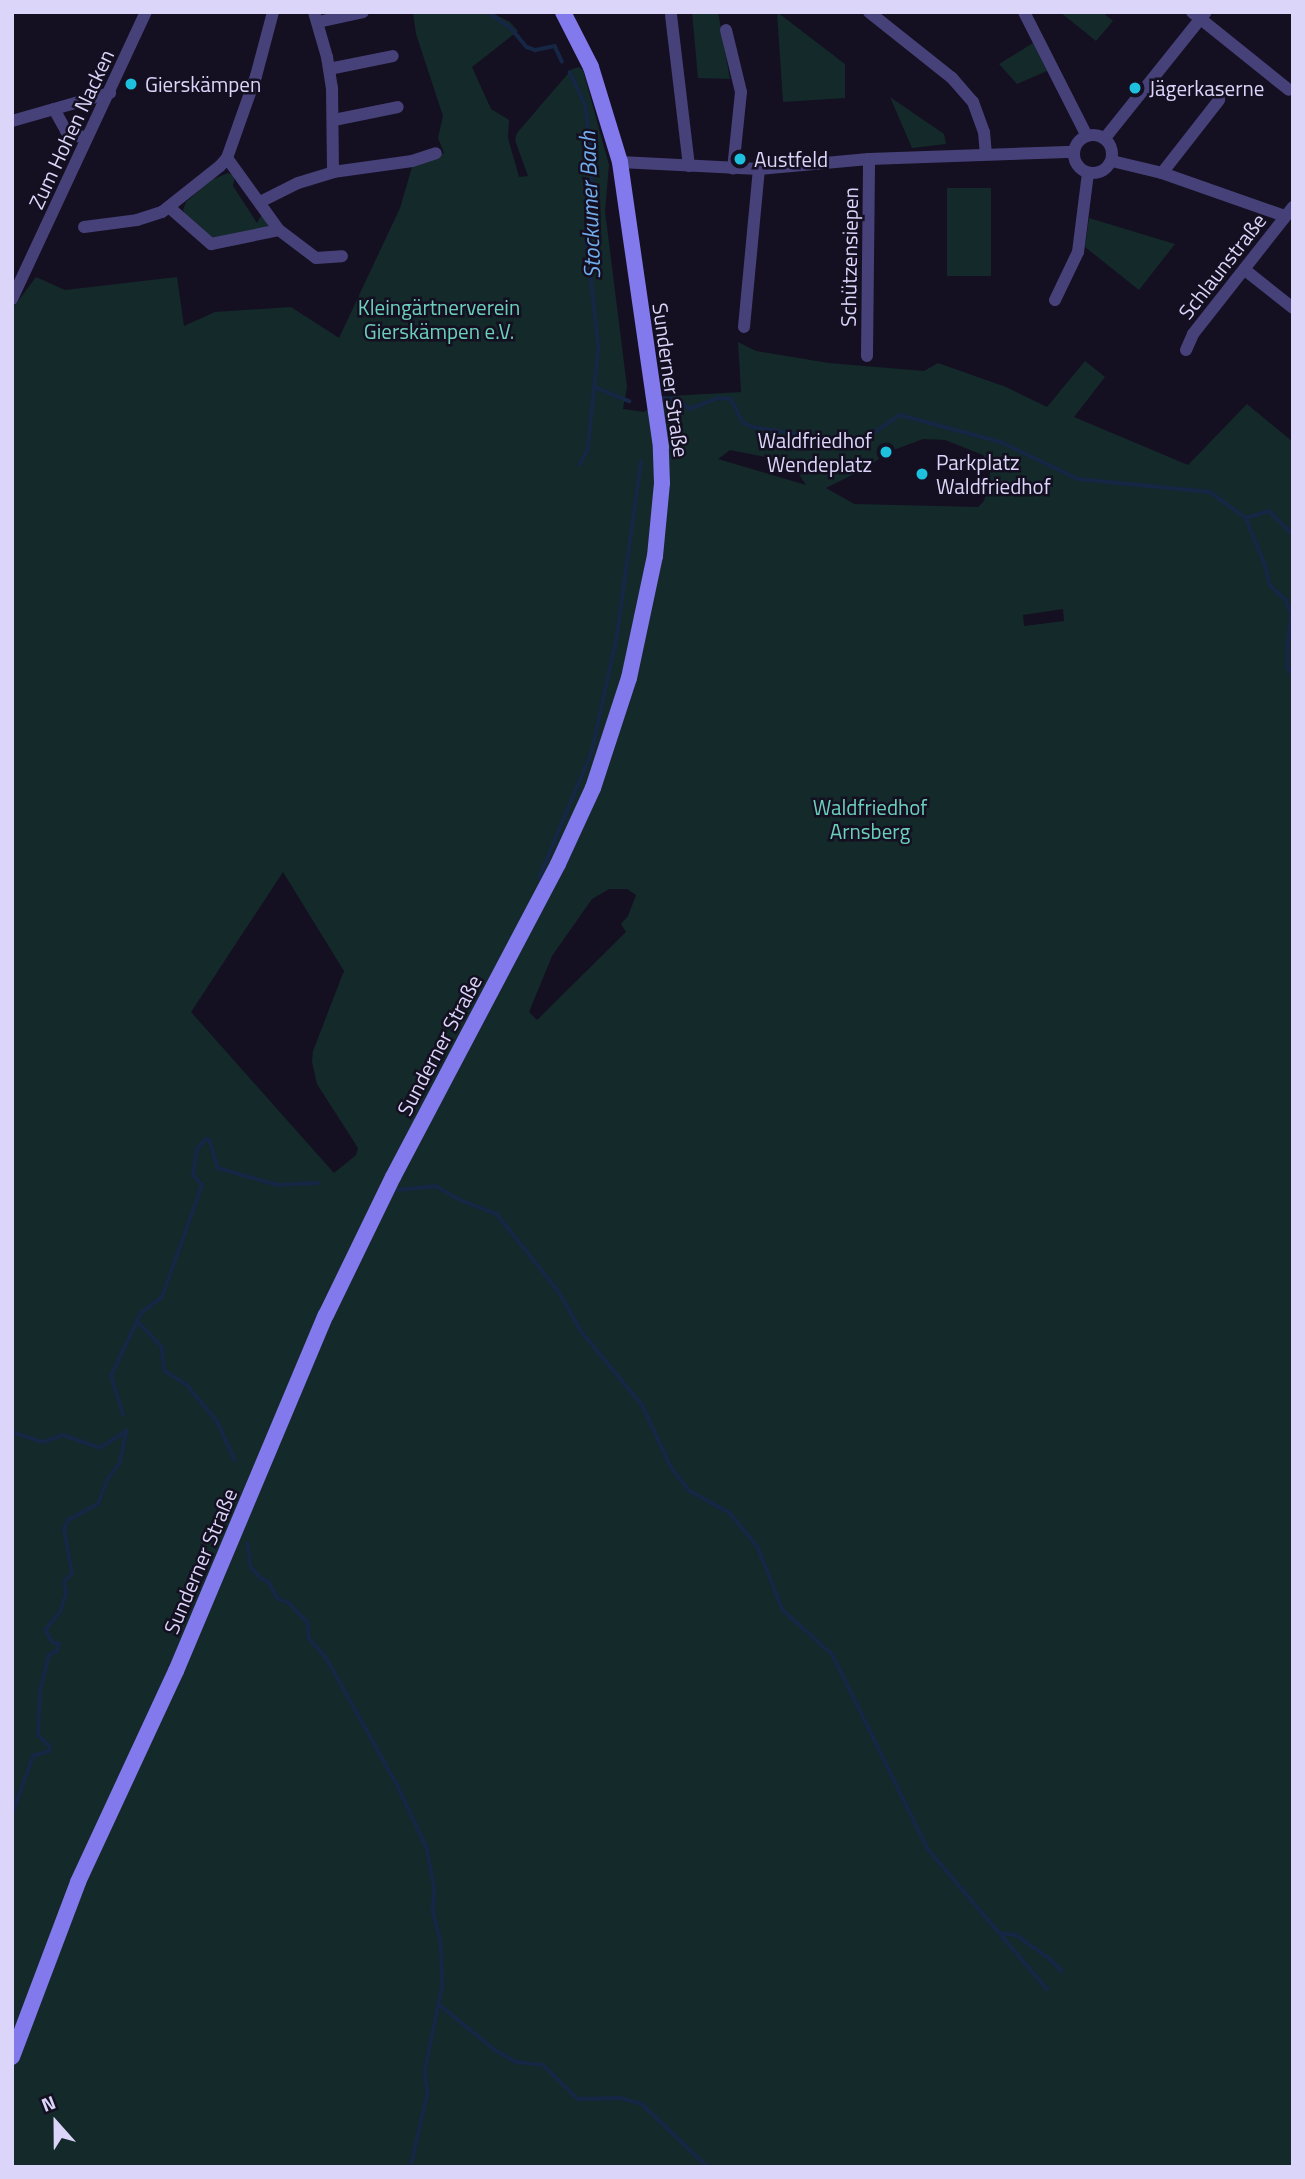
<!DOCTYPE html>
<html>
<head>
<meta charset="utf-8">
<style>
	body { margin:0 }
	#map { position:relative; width:1305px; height:2179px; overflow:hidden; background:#141021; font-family:"Titillium Web",sans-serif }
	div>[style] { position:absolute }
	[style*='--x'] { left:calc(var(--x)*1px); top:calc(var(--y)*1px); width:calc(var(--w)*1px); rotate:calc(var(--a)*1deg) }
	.green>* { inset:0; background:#14292a; transform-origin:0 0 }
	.stream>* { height:3.5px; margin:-1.75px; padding:0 1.75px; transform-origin:1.75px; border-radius:1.75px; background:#162645 }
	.minor>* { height:12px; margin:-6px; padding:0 6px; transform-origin:6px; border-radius:6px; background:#464179 }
	.minor>.ring { margin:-6px; padding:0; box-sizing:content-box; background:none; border:12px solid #464179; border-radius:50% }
	.secondary>* { height:16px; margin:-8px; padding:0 8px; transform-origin:8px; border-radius:8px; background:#8279ed }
	.dots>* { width:19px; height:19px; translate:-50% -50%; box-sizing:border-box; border:4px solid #141021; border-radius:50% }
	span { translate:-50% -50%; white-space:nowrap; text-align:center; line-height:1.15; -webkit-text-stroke:5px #141021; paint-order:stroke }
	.poi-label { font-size:21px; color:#dbd5f9 }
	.left { translate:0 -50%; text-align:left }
	.right { translate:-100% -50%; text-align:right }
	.street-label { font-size:21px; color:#dbd5f9 }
	.park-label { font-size:21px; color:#6bd0bb }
	.water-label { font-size:23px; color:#71adec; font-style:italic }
	.frame { position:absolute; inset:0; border:14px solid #dbd5f9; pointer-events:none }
	.north { position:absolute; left:21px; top:2088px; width:70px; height:70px; -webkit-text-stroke:5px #141021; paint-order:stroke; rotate:339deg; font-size:19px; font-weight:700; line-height:28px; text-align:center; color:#dbd5f9 }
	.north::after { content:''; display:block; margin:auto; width:24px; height:32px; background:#dbd5f9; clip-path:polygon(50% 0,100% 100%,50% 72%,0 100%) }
</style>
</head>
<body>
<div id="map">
	<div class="green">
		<i style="clip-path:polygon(evenodd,413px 12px,491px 12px,510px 22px,518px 31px,472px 67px,491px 109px,509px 120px,508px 138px,519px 177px,528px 176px,515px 140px,517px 133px,572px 69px,579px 67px,583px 70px,609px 165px,605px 211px,627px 387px,623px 409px,644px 412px,670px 396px,741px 392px,738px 342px,756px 351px,829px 363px,924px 371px,938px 363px,1006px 387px,1047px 407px,1085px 361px,1105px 377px,1074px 417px,1188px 465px,1247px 404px,1293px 442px,1293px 2167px,12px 2167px,12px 309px,36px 277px,65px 290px,177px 277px,184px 326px,215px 312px,291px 307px,339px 338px,400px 208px,412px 167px,444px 153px,438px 138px,443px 116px,416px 34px,413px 12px,923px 439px,945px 440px,983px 455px,990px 468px,990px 477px,984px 501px,978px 507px,854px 504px,826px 488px,862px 470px,891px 451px,923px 439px,413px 12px,730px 450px,791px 462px,806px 485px,718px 459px,730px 450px,413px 12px,1063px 609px,1064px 621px,1024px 626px,1023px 615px,1063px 609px,413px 12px,283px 872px,344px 971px,313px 1051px,312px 1062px,317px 1084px,358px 1148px,356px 1155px,334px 1173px,191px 1012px,283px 872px,413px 12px,609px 889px,627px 889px,636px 895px,628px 916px,621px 924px,626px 932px,537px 1020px,529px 1012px,552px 956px,592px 899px,609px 889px)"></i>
		<i style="clip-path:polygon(692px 12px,718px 12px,730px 79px,698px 78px)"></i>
		<i style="clip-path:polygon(777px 12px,845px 64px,845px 98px,783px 102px)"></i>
		<i style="clip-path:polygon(1060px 12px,1102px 12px,1113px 21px,1096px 41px)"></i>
		<i style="clip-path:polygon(1033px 43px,1047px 71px,1017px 84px,999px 64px)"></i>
		<i style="clip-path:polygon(890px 97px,944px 134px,946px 144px,912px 148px)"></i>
		<i style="clip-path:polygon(228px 173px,235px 176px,233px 186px,257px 223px,262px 214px,269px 228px,217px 241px,186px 217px,183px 210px,186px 202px,211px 180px)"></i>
		<i style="left:947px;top:188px;width:44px;height:88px"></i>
		<i style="clip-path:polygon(1089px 218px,1175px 244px,1139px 290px,1085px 247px)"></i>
	</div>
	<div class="stream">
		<i style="--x:488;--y:12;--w:28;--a:35"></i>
		<i style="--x:511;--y:28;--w:25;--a:50"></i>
		<i style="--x:527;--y:47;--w:9;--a:21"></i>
		<i style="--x:535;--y:50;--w:20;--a:-11"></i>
		<i style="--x:555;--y:46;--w:17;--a:65"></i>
		<i style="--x:570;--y:72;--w:38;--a:65"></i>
		<i style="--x:586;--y:107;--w:51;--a:83.3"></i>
		<i style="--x:592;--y:158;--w:50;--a:88.9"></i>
		<i style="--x:593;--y:208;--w:35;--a:100"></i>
		<i style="--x:587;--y:242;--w:106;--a:83.5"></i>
		<i style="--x:599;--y:347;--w:104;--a:96.1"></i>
		<i style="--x:588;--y:450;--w:17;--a:118"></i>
		<i style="--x:597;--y:388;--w:35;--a:22"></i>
		<i style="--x:659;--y:398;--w:19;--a:3"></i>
		<i style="--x:678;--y:399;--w:16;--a:40"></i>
		<i style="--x:690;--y:409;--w:31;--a:-21"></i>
		<i style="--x:719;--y:398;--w:12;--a:5"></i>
		<i style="--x:731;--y:399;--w:27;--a:62"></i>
		<i style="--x:744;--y:423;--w:10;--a:24"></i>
		<i style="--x:753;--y:427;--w:100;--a:8.6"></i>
		<i style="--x:854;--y:443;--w:4;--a:14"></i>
		<i style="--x:858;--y:444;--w:51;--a:-34.6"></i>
		<i style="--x:900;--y:415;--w:105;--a:15"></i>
		<i style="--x:1001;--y:442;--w:85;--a:25.7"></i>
		<i style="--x:1078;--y:479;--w:133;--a:5.6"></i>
		<i style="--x:1210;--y:492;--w:44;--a:35.8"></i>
		<i style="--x:1246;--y:518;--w:53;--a:67.8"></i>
		<i style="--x:1266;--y:567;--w:18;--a:77"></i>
		<i style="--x:1270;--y:585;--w:22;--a:43"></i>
		<i style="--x:1286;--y:600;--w:17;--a:69"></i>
		<i style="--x:1292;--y:616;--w:29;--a:98"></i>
		<i style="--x:1288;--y:645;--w:23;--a:90"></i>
		<i style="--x:1288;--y:668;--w:8;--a:50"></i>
		<i style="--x:1246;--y:518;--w:24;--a:-17"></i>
		<i style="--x:1269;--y:511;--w:33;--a:44"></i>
		<i style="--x:539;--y:878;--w:138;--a:-67.3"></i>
		<i style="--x:592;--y:751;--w:119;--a:-77.8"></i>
		<i style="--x:617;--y:635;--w:175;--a:-82.1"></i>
		<i style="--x:398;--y:1190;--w:38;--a:-6"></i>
		<i style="--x:436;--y:1186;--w:28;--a:30"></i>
		<i style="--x:460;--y:1200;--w:40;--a:21"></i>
		<i style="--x:497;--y:1214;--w:100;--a:51.5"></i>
		<i style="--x:559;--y:1292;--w:46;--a:60.1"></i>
		<i style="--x:582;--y:1332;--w:96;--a:50.5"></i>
		<i style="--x:643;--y:1406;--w:67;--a:65.3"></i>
		<i style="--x:671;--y:1467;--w:31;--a:52"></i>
		<i style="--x:690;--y:1491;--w:46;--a:28.8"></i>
		<i style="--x:730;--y:1513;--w:44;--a:50.5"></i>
		<i style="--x:758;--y:1547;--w:68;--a:68.4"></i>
		<i style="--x:783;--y:1610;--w:67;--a:42"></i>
		<i style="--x:833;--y:1655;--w:216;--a:63.9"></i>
		<i style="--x:928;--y:1849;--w:184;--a:49.6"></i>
		<i style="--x:137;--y:1321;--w:36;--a:46"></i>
		<i style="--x:162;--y:1347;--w:24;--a:83"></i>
		<i style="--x:165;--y:1371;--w:26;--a:32"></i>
		<i style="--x:187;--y:1385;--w:47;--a:50.2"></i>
		<i style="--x:217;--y:1421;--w:43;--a:65.2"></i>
		<i style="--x:123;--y:1415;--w:41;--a:-107.1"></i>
		<i style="--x:111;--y:1376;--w:70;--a:-64.5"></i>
		<i style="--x:141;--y:1313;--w:26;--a:-37"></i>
		<i style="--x:162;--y:1297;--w:119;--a:-70.3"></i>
		<i style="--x:202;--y:1185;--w:13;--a:-132"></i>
		<i style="--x:193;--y:1175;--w:26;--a:-81"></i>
		<i style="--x:197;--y:1149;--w:13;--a:-48"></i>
		<i style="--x:206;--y:1139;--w:4;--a:14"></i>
		<i style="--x:210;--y:1140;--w:29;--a:74"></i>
		<i style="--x:218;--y:1168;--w:62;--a:15.8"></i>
		<i style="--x:278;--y:1185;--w:40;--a:-2.9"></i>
		<i style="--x:12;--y:1432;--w:33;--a:18"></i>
		<i style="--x:43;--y:1442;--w:21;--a:-19"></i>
		<i style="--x:63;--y:1435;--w:39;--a:19"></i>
		<i style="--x:100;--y:1448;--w:31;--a:-33"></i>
		<i style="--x:248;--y:1543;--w:24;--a:83"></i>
		<i style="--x:251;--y:1567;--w:15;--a:48"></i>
		<i style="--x:261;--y:1578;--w:9;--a:27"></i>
		<i style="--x:269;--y:1582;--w:18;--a:63"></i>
		<i style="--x:277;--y:1598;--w:13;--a:23"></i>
		<i style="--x:289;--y:1603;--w:28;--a:46"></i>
		<i style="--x:308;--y:1623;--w:15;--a:86"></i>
		<i style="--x:309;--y:1638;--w:28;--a:49"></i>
		<i style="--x:327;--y:1659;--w:143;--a:60.8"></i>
		<i style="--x:397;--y:1784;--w:71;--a:64.9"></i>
		<i style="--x:427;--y:1848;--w:43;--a:79.2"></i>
		<i style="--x:435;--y:1890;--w:21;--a:95"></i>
		<i style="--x:433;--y:1911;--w:30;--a:75"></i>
		<i style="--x:441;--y:1940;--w:45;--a:87.5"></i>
		<i style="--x:443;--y:1985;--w:89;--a:101.7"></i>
		<i style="--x:425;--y:2072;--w:21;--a:82"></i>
		<i style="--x:428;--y:2093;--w:76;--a:102.9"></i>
		<i style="--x:12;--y:1815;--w:63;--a:-70.4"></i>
		<i style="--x:33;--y:1756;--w:17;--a:-17"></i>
		<i style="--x:49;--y:1751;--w:4;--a:-76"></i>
		<i style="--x:50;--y:1747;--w:16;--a:-137"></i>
		<i style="--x:38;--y:1736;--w:45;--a:-87.5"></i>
		<i style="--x:40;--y:1691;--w:37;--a:-76"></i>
		<i style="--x:49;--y:1655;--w:9;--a:-27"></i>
		<i style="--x:57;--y:1651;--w:7;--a:-74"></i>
		<i style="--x:59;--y:1644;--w:6;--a:-171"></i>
		<i style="--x:53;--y:1643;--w:15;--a:-122"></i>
		<i style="--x:45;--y:1630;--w:23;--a:-50"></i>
		<i style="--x:60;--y:1612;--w:20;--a:-72"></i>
		<i style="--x:66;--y:1593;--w:11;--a:-100"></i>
		<i style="--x:64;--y:1582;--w:12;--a:-48"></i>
		<i style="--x:72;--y:1573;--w:44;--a:-100.5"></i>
		<i style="--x:64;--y:1530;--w:11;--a:-68"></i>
		<i style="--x:68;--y:1520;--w:34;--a:-28"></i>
		<i style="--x:98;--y:1504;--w:26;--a:-69"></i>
		<i style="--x:107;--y:1480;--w:21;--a:-53"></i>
		<i style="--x:120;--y:1463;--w:33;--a:-79"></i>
		<i style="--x:1000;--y:1933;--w:16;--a:7"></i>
		<i style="--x:1016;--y:1935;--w:40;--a:34.9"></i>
		<i style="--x:1049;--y:1958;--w:18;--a:45"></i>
		<i style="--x:440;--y:2005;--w:70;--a:39.2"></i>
		<i style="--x:494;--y:2049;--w:26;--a:31"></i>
		<i style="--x:516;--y:2062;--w:27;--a:6"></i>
		<i style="--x:543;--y:2065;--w:49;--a:44.2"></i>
		<i style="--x:578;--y:2099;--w:42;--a:-1.4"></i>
		<i style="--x:620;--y:2098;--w:23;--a:15"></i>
		<i style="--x:642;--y:2104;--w:91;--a:43.7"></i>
	</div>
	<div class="minor">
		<i style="--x:314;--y:12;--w:47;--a:73.9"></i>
		<i style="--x:327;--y:57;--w:31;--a:81"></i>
		<i style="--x:332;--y:88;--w:84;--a:89.3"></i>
		<i style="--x:333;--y:172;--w:80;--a:-7.9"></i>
		<i style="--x:412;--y:161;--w:25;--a:-18"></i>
		<i style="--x:869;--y:12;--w:106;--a:38.5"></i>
		<i style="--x:952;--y:78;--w:32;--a:49"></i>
		<i style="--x:973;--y:102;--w:32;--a:70"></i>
		<i style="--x:984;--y:132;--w:22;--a:85"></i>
		<i style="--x:1024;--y:12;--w:139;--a:63.1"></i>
		<i style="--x:1192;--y:12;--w:124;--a:38.8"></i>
		<i style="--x:671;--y:15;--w:152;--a:83.2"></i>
		<i style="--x:318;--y:22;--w:46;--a:-12.5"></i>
		<i style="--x:726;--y:30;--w:64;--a:76.4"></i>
		<i style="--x:741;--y:92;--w:77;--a:95.9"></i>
		<i style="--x:329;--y:69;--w:65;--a:-11.5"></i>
		<i style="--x:54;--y:109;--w:25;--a:61"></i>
		<i style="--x:66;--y:131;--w:10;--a:29"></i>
		<i style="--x:75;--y:136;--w:12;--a:5"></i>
		<i style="--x:334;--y:120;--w:65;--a:-11.5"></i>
		<i style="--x:12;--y:121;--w:102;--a:-15.9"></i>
		<i class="ring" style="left:1074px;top:135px;width:26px;height:26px"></i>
		<i style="--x:1105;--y:138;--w:161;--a:-51.3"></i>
		<i style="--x:227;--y:158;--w:89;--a:54.2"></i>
		<i style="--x:279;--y:230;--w:46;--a:37.1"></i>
		<i style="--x:316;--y:258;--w:26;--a:-4"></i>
		<i style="--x:1112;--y:161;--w:51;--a:13.5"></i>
		<i style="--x:1162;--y:173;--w:130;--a:19.3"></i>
		<i style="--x:620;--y:162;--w:139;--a:2.9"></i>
		<i style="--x:759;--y:169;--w:110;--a:-5.2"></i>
		<i style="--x:869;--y:159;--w:205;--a:-2"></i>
		<i style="--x:1162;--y:173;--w:93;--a:-52"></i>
		<i style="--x:260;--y:202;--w:42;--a:-26.6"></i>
		<i style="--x:298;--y:183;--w:37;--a:-17"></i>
		<i style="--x:170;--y:208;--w:55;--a:41.3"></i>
		<i style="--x:211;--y:244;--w:69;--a:-11.6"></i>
		<i style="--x:84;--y:227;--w:53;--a:-7.5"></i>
		<i style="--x:137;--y:220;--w:26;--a:-18"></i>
		<i style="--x:162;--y:212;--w:74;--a:-38.4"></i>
		<i style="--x:220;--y:166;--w:11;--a:-49"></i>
		<i style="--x:227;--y:158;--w:87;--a:-70.5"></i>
		<i style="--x:256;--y:76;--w:66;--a:-75.1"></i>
		<i style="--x:1245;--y:270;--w:61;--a:38.4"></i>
		<i style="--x:12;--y:299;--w:317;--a:-65"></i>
		<i style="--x:1055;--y:300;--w:53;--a:-64.4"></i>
		<i style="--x:1078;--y:252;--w:80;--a:-82.8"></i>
		<i style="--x:744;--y:327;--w:159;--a:-84.6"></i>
		<i style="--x:1186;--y:350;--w:17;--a:-66"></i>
		<i style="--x:1193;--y:334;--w:162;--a:-51.8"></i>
		<i style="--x:867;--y:356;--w:197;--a:-89.4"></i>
	</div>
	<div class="secondary">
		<i style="--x:12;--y:2057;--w:187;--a:-69.3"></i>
		<i style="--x:78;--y:1882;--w:233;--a:-65.1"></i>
		<i style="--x:176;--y:1671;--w:386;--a:-67.2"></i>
		<i style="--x:326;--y:1315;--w:153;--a:-64.1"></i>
		<i style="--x:393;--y:1177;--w:354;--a:-62.2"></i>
		<i style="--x:558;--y:864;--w:84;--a:-65.3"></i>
		<i style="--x:593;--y:788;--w:116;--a:-71.9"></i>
		<i style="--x:629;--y:678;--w:125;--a:-78"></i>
		<i style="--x:655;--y:556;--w:73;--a:-84.5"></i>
		<i style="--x:662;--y:483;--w:36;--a:-92"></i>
		<i style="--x:661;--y:447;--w:288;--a:-98.2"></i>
		<i style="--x:620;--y:162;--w:99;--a:-107"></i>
		<i style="--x:591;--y:67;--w:62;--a:-117"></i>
	</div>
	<div class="dots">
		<i style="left:131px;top:84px;background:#1ec1dd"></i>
		<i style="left:1135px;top:88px;background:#1ec1dd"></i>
		<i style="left:740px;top:159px;background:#1ec1dd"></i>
		<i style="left:886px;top:452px;background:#1ec1dd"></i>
		<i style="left:922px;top:474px;background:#1ec1dd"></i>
	</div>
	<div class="poi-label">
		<span class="left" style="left:145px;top:84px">Gierskämpen</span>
		<span class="left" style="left:1149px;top:88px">Jägerkaserne</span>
		<span class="left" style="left:754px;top:159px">Austfeld</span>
		<span class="right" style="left:872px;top:452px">Waldfriedhof<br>Wendeplatz</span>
		<span class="left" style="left:936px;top:474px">Parkplatz<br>Waldfriedhof</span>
	</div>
	<div class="street-label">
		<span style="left:71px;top:129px;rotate:-65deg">Zum Hohen Nacken</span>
		<span style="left:849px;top:257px;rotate:-89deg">Schützensiepen</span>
		<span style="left:1222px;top:266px;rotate:-52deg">Schlaunstraße</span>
		<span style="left:671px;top:380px;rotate:82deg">Sunderner Straße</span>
		<span style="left:439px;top:1045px;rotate:-62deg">Sunderner Straße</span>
		<span style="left:200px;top:1561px;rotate:-67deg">Sunderner Straße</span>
	</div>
	<div class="park-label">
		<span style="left:439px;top:319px">Kleingärtnerverein<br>Gierskämpen e.V.</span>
		<span style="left:870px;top:819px">Waldfriedhof<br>Arnsberg</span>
	</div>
	<div class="water-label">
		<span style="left:590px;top:205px;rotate:-92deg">Stockumer Bach</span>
	</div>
	<div class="frame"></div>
	<div class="north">N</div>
</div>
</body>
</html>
